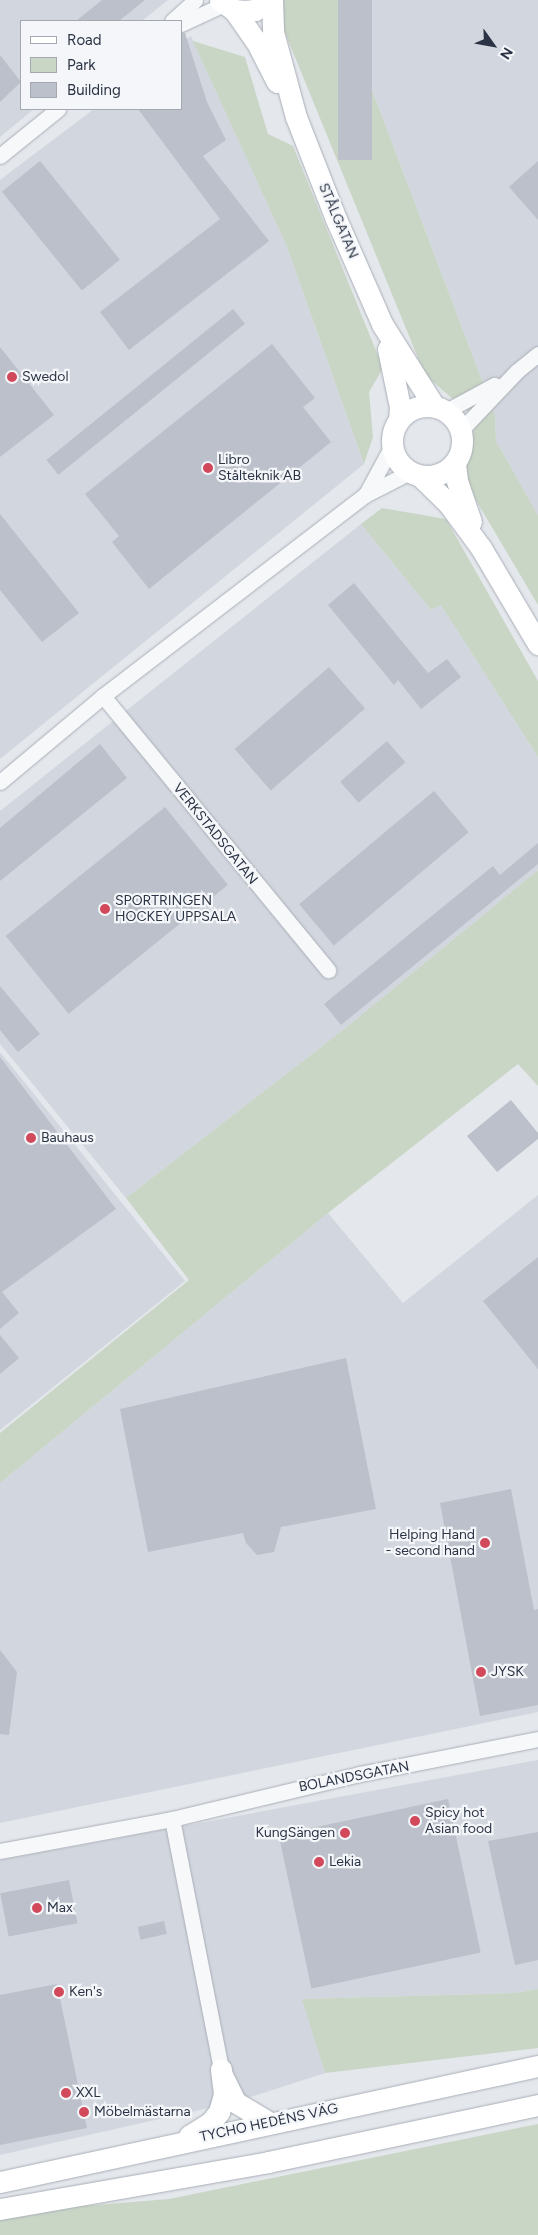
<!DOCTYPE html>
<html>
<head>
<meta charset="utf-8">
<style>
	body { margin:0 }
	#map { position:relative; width:538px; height:2235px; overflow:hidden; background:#e4e7ec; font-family:Figtree,sans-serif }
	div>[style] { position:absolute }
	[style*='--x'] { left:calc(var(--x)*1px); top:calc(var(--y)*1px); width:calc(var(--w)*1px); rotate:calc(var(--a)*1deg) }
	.built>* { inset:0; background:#d2d6de }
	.green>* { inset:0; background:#c9d6c5 }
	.building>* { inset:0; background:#bbc0ca; transform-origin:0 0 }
	.roads { filter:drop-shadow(0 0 1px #a9aeb7) drop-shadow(0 0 1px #a9aeb7) }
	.street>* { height:15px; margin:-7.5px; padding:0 7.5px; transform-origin:7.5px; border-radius:7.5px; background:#f7f8fa }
	.secondary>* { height:21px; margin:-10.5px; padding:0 10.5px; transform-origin:10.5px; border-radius:10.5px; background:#fff }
	.secondary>.ring { margin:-10.5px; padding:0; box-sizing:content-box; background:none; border:21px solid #fff; border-radius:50% }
	.dots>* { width:14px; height:14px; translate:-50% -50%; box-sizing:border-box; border:2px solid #f4f6f9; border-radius:50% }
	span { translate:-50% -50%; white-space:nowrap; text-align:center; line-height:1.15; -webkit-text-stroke:4.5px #f4f6f9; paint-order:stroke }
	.street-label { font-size:14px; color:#2b3445 }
	.poi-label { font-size:14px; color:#2b3445 }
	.left { translate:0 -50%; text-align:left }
	.right { translate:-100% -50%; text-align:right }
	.legend { position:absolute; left:20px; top:20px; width:162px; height:90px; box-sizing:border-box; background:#f4f6f9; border:1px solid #a4a8b1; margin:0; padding:6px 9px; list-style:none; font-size:15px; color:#2b3445 }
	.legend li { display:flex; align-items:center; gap:10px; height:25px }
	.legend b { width:25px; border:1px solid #a4a8b1 }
	.north { position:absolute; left:468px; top:20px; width:50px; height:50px; -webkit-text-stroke:4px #f4f6f9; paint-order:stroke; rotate:122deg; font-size:14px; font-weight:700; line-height:20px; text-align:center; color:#2b3445 }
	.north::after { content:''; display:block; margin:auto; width:18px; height:22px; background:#2b3445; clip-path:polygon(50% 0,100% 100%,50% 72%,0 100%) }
</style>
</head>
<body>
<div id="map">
	<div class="built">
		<i style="clip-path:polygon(0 0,168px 0,142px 21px,21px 21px,21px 109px,34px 109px,0 137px)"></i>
		<i style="clip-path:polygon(338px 0,538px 0,538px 515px,496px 441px,495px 415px)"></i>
		<i style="clip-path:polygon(191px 36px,287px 247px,364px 464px,0 759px,0 180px,94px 109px,181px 109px,181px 43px)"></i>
		<i style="clip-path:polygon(361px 524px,431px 610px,441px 605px,538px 757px,538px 870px,343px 1030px,126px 1198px,0 1044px,0 811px)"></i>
		<i style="clip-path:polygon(0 1052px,185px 1281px,0 1430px)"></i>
		<i style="clip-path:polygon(538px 1195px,538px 1712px,0 1823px,0 1483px,328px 1213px,403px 1303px)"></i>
		<i style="clip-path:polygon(538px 1760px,538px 1989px,515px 1993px,303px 1999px,325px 2073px,235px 2102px,0 2155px,0 1860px)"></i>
	</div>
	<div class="green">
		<i style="clip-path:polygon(283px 0,338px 0,495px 415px,496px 441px,538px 515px,538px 605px,464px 480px,476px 419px,425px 375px,279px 18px)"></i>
		<i style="clip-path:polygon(193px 41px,245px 57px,268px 134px,293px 146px,383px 368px,369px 392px,373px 437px,364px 464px,287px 247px)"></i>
		<i style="clip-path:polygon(382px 508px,446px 519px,538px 681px,538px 757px,441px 605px,431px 610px,361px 524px)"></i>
		<i style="clip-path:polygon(538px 870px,538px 1086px,518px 1064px,328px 1213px,0 1483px,0 1433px,189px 1280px,126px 1198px,343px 1030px)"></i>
		<i style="clip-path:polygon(538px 1989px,538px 2048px,325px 2073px,302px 1999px,515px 1993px)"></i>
		<i style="clip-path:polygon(538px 2124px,538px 2235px,0 2235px,0 2216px,22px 2211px,169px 2199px)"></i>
	</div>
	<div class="building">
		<i style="clip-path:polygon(102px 0,145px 0,119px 21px,76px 21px)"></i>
		<i style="left:338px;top:0;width:34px;height:160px"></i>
		<i style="clip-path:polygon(181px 33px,185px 33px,207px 102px,226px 140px,203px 156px,269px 241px,129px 350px,100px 312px,220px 219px,138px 109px,181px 109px)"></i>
		<i style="clip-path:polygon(0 55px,21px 82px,0 102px)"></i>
		<i style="left:40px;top:161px;width:127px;height:49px;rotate:51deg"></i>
		<i style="clip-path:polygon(538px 161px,538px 220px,509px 187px)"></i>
		<i style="left:233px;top:309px;width:19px;height:240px;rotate:51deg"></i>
		<i style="clip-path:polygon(272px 344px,315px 398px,303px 407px,331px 442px,149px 589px,112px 542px,119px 536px,85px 494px)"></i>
		<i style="clip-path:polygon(0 347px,54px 415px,0 457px)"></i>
		<i style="clip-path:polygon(0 514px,79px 613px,42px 642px,0 590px)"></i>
		<i style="clip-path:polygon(354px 583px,428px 673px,447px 659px,461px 677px,421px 709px,398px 680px,394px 685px,328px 605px)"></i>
		<i style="left:329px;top:667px;width:55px;height:125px;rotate:49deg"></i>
		<i style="left:387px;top:741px;width:28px;height:62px;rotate:49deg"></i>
		<i style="clip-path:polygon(100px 744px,127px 778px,0 881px,0 828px)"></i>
		<i style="left:434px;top:791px;width:54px;height:176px;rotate:50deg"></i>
		<i style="left:165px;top:807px;width:100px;height:205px;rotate:51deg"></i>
		<i style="clip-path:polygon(538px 843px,538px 864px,341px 1025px,324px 1004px,493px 866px,500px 875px)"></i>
		<i style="clip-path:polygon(0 986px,40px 1034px,18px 1052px,0 1030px)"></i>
		<i style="clip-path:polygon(0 1057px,116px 1209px,2px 1292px,19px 1313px,0 1329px)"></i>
		<i style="clip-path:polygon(511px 1100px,538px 1133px,538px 1139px,497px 1172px,467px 1136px)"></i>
		<i style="clip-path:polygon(538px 1257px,538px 1369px,483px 1301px)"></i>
		<i style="clip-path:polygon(0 1335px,19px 1358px,0 1374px)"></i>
		<i style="clip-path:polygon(346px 1358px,376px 1509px,281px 1527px,274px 1552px,257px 1555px,246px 1543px,243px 1533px,148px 1552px,120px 1409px)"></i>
		<i style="clip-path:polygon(511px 1489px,534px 1610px,538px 1609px,538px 1705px,480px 1716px,440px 1503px)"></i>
		<i style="clip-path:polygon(0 1650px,17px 1672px,9px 1735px,0 1734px)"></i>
		<i style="left:448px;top:1799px;width:157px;height:173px;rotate:78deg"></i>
		<i style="clip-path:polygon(538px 1832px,538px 1960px,515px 1965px,488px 1841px)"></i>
		<i style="left:69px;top:1880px;width:44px;height:70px;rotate:79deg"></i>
		<i style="left:164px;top:1921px;width:13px;height:27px;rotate:77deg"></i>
		<i style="clip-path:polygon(57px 1984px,87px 2128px,0 2145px,0 1995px)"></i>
	</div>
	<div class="roads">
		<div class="street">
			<i style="--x:172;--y:21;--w:31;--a:-42"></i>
			<i style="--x:181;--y:24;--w:47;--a:-24.9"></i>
			<i style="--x:0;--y:156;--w:75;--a:-39"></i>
			<i style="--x:446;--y:411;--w:55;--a:-28.4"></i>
			<i style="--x:461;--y:430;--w:81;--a:-46.5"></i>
			<i style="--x:517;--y:371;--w:27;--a:-39"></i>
			<i style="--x:366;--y:494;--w:55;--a:-61.6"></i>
			<i style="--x:103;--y:696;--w:355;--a:50.6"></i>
			<i style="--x:0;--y:782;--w:134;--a:-39.9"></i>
			<i style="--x:103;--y:696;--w:330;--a:-37.5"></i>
			<i style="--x:365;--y:495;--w:51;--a:-27.1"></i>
			<i style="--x:172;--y:1819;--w:255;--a:78.9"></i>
			<i style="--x:0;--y:1851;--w:175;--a:-10.5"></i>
			<i style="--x:172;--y:1819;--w:193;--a:-13.5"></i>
			<i style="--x:360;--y:1774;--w:181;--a:-11.1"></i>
		</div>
		<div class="secondary">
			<i style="--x:220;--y:0;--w:17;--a:36"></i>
			<i style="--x:234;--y:10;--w:11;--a:5"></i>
			<i style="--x:245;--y:11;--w:10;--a:-6"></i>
			<i style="--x:255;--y:10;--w:16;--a:-38"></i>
			<i style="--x:272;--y:0;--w:32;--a:88"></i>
			<i style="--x:273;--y:32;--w:88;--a:74.9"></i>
			<i style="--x:296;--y:117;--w:110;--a:68.6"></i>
			<i style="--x:336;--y:219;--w:115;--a:66.3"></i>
			<i style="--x:382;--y:324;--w:97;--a:57.6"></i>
			<i style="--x:234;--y:10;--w:38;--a:55"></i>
			<i style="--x:256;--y:41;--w:46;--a:62.9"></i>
			<i style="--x:388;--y:349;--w:59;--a:78.3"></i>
			<i style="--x:400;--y:407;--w:13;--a:94"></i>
			<i class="ring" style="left:392px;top:406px;width:49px;height:49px"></i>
			<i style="--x:455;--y:464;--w:17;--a:83"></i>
			<i style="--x:457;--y:481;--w:43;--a:71.1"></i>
			<i style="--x:420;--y:476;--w:39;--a:44"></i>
			<i style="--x:448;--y:503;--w:56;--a:53.7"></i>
			<i style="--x:481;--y:548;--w:112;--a:59.3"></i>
			<i style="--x:224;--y:2079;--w:25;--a:64"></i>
			<i style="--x:235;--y:2102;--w:41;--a:31"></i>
			<i style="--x:189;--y:2136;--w:25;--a:-32"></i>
			<i style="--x:210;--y:2123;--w:14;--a:-51"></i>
			<i style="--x:219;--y:2112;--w:19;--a:-74"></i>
			<i style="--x:224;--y:2094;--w:25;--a:-97"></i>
			<i style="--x:0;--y:2182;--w:550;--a:-12.17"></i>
			<i style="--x:0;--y:2209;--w:272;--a:-9.9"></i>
			<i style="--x:268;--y:2162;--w:276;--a:-11.9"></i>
		</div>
	</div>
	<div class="dots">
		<i style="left:12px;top:377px;background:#d1495b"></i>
		<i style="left:208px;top:468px;background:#d1495b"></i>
		<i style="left:105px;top:909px;background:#d1495b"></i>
		<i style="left:31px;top:1138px;background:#d1495b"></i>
		<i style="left:485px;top:1543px;background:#d1495b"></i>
		<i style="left:481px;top:1672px;background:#d1495b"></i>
		<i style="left:415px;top:1821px;background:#d1495b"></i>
		<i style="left:345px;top:1833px;background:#d1495b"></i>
		<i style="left:319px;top:1862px;background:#d1495b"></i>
		<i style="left:37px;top:1908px;background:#d1495b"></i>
		<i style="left:59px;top:1992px;background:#d1495b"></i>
		<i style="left:66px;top:2093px;background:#d1495b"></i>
		<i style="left:84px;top:2112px;background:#d1495b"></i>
	</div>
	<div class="street-label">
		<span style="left:338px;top:221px;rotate:67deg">STÅLGATAN</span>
		<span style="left:215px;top:834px;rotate:51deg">VERKSTADSGATAN</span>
		<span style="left:354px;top:1777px;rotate:-11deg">BOLANDSGATAN</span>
		<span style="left:269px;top:2123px;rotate:-12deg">TYCHO HEDÉNS VÄG</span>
	</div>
	<div class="poi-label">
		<span class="left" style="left:22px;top:377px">Swedol</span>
		<span class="left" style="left:218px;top:468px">Libro<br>Stålteknik AB</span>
		<span class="left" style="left:115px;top:909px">SPORTRINGEN<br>HOCKEY UPPSALA</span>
		<span class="left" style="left:41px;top:1138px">Bauhaus</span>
		<span class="right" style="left:475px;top:1543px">Helping Hand<br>- second hand</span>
		<span class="left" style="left:491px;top:1672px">JYSK</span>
		<span class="left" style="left:425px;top:1821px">Spicy hot<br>Asian food</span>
		<span class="right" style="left:335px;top:1833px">KungSängen</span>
		<span class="left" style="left:329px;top:1862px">Lekia</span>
		<span class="left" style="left:47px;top:1908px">Max</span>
		<span class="left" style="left:69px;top:1992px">Ken's</span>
		<span class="left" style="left:76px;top:2093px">XXL</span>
		<span class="left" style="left:94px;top:2112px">Möbelmästarna</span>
	</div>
	<ul class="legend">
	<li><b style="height:6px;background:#fff"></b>Road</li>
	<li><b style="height:14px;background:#c9d6c5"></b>Park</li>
	<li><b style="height:14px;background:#bbc0ca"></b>Building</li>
	</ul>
	<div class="north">N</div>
</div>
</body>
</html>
